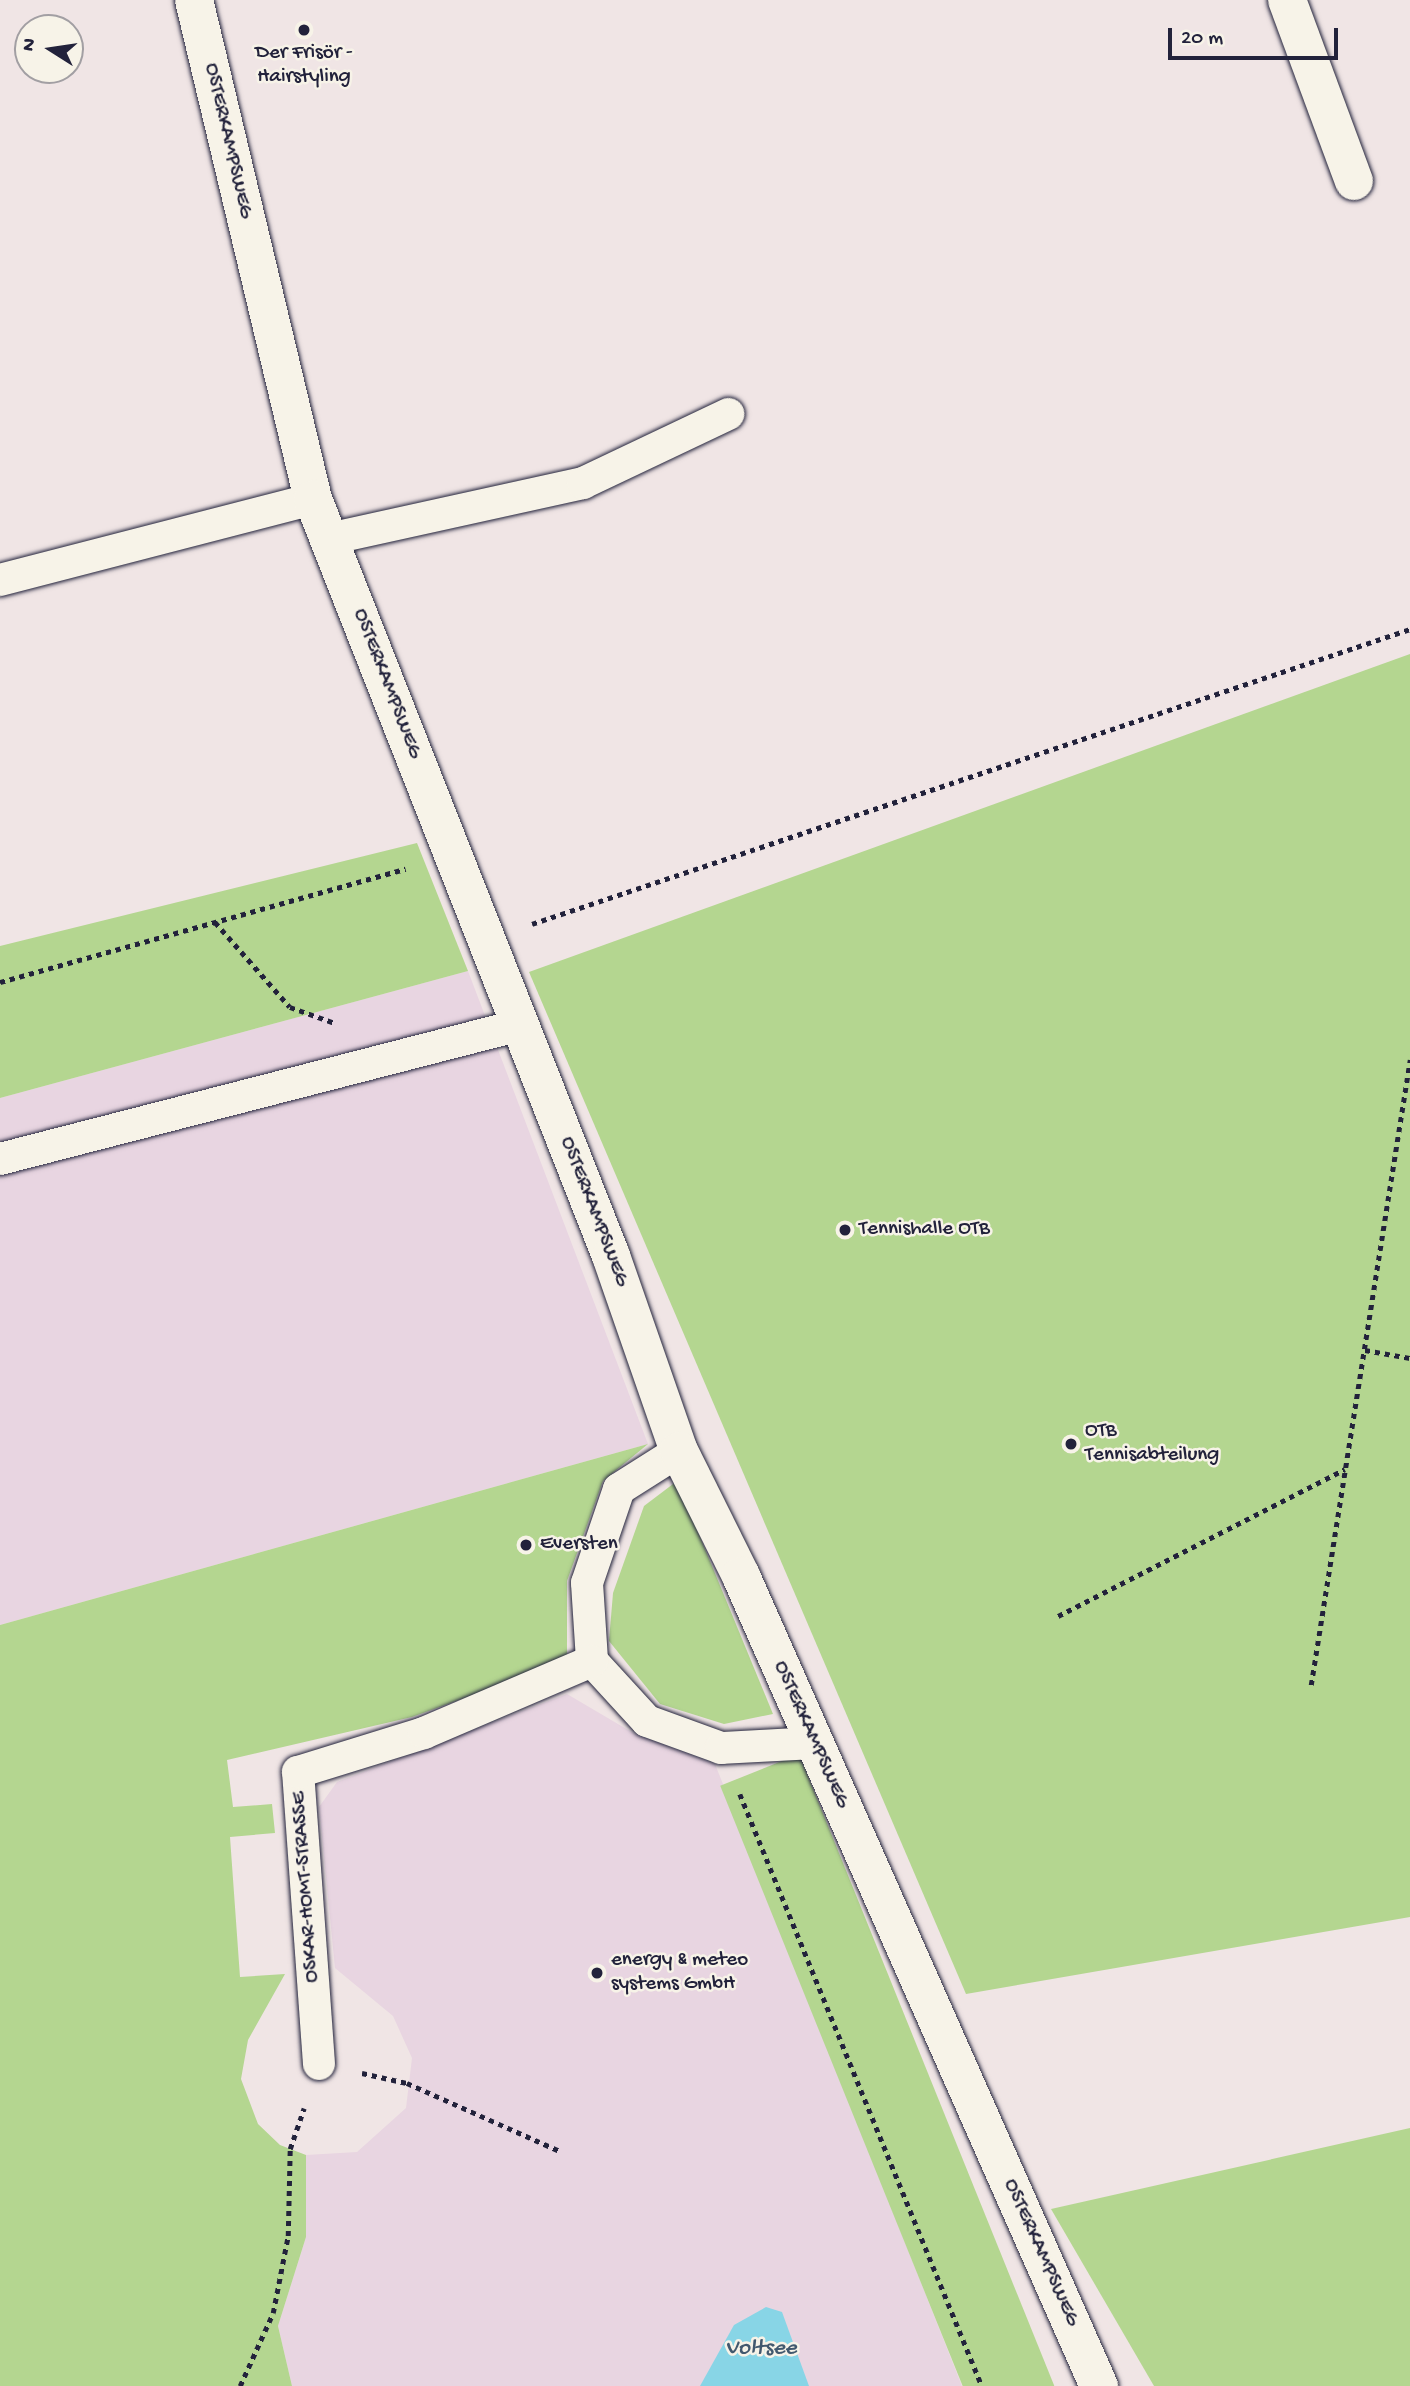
<!DOCTYPE html>
<html>
<head>
<meta charset="utf-8">
<style>
	body { margin:0 }
	#map { position:relative; width:1410px; height:2386px; overflow:hidden; background:#f0e5e5; font-family:"Gochi Hand",sans-serif }
	div>[style] { position:absolute }
	[style*='--x'] { left:calc(var(--x)*1px); top:calc(var(--y)*1px); width:calc(var(--w)*1px); rotate:calc(var(--a)*1deg) }
	.built>* { inset:0; background:#e8d5e1 }
	.green>* { inset:0; background:#b4d690; transform-origin:0 0 }
	.water>* { inset:0; background:#88d5e6 }
	.path>* { height:4.5px; margin-top:-2.25px; transform-origin:0; background:repeating-linear-gradient(90deg,#22223b 0 5px,transparent 0 10px) }
	.roads { filter:drop-shadow(0 0 2px #22223b) drop-shadow(0 0 2px #22223b) }
	.lane>* { height:32px; margin:-16px; padding:0 16px; transform-origin:16px; border-radius:16px; background:#f7f3e8 }
	.street>* { height:38px; margin:-19px; padding:0 19px; transform-origin:19px; border-radius:19px; background:#f7f3e8 }
	.dots>* { width:19px; height:19px; translate:-50% -50%; box-sizing:border-box; border:4px solid #f7f3e8; border-radius:50% }
	span { translate:-50% -50%; white-space:nowrap; text-align:center; line-height:1.15; -webkit-text-stroke:5px #f7f3e8; paint-order:stroke }
	.poi-label { font-size:21px; color:#22223b }
	.left { translate:0 -50%; text-align:left }
	.street-label { font-size:21px; color:#22223b }
	.water-label { font-size:23px; color:#41586e; font-style:italic }
	.north { position:absolute; left:14px; top:14px; width:70px; height:70px; box-sizing:border-box; background:#f7f3e8; border:2px solid #a29fa3; border-radius:50%; rotate:282deg; font-size:19px; font-weight:700; line-height:28px; text-align:center; color:#22223b }
	.north::after { content:''; display:block; margin:auto; width:24px; height:32px; background:#22223b; clip-path:polygon(50% 0,100% 100%,50% 72%,0 100%) }
	.scale { position:absolute; left:1168px; top:28px; width:170px; height:32px; box-sizing:border-box; border:4px solid #22223b; border-top:0; padding-left:9px; font-size:21px; line-height:24px; white-space:nowrap; color:#22223b; -webkit-text-stroke:5px #f7f3e8; paint-order:stroke }
</style>
</head>
<body>
<div id="map">
	<div class="built">
		<i style="clip-path:polygon(468px 971px,648px 1444px,0 1625px,0 1098px)"></i>
		<i style="clip-path:polygon(567px 1694px,635px 1734px,715px 1764px,962px 2386px,292px 2386px,278px 2326px,306px 2237px,306px 2155px,357px 2152px,406px 2108px,412px 2058px,393px 2016px,335px 1968px,319px 1807px,337px 1782px)"></i>
	</div>
	<div class="green">
		<i style="clip-path:polygon(1410px 654px,1410px 1917px,966px 1994px,529px 972px)"></i>
		<i style="clip-path:polygon(417px 843px,468px 971px,0 1098px,0 946px)"></i>
		<i style="clip-path:polygon(648px 1444px,603px 1481px,567px 1581px,567px 1661px,412px 1717px,227px 1760px,233px 1807px,272px 1804px,275px 1833px,230px 1837px,240px 1977px,285px 1974px,248px 2040px,241px 2079px,258px 2124px,280px 2145px,306px 2155px,306px 2237px,278px 2326px,292px 2386px,0 2386px,0 1625px)"></i>
		<i style="clip-path:polygon(677px 1481px,773px 1714px,724px 1724px,660px 1704px,609px 1641px,613px 1593px,644px 1506px)"></i>
		<i style="left:799px;top:1754px;width:682px;height:85px;rotate:68deg"></i>
		<i style="clip-path:polygon(1410px 2128px,1410px 2386px,1154px 2386px,1051px 2209px)"></i>
	</div>
	<div class="water">
		<i style="clip-path:polygon(766px 2307px,782px 2312px,809px 2386px,700px 2386px,734px 2325px)"></i>
	</div>
	<div class="path">
		<i style="--x:215;--y:922;--w:113;--a:48.6"></i>
		<i style="--x:290;--y:1007;--w:48;--a:19.6"></i>
		<i style="--x:532;--y:924;--w:926;--a:-18.57"></i>
		<i style="--x:0;--y:982;--w:421;--a:-15.6"></i>
		<i style="--x:1365;--y:1350;--w:46;--a:10.1"></i>
		<i style="--x:1058;--y:1616;--w:322;--a:-27.1"></i>
		<i style="--x:1311;--y:1685;--w:633;--a:-81"></i>
		<i style="--x:740;--y:1794;--w:640;--a:67.77"></i>
		<i style="--x:362;--y:2073;--w:46;--a:12.5"></i>
		<i style="--x:407;--y:2083;--w:167;--a:24"></i>
		<i style="--x:240;--y:2386;--w:80;--a:-65.7"></i>
		<i style="--x:273;--y:2313;--w:78;--a:-79"></i>
		<i style="--x:288;--y:2236;--w:87;--a:-88.7"></i>
		<i style="--x:290;--y:2149;--w:43;--a:-71.1"></i>
	</div>
	<div class="roads">
		<div class="lane">
			<i style="--x:329;--y:539;--w:260;--a:-12.4"></i>
			<i style="--x:583;--y:483;--w:161;--a:-25.4"></i>
			<i style="--x:0;--y:580;--w:323;--a:-14.5"></i>
			<i style="--x:0;--y:1159;--w:537;--a:-14.45"></i>
			<i style="--x:679;--y:1451;--w:71;--a:147.7"></i>
			<i style="--x:619;--y:1489;--w:99;--a:108.8"></i>
			<i style="--x:587;--y:1583;--w:78;--a:86.3"></i>
			<i style="--x:592;--y:1661;--w:81;--a:47.5"></i>
			<i style="--x:647;--y:1721;--w:79;--a:20"></i>
			<i style="--x:721;--y:1748;--w:92;--a:-3.1"></i>
			<i style="--x:319;--y:2064;--w:293;--a:-94.1"></i>
			<i style="--x:298;--y:1772;--w:132;--a:-17.2"></i>
			<i style="--x:424;--y:1733;--w:183;--a:-23.2"></i>
		</div>
		<div class="street">
			<i style="--x:194;--y:0;--w:513;--a:76.59"></i>
			<i style="--x:313;--y:499;--w:814;--a:68.51"></i>
			<i style="--x:611;--y:1256;--w:207;--a:70.8"></i>
			<i style="--x:679;--y:1451;--w:140;--a:63.6"></i>
			<i style="--x:741;--y:1576;--w:886;--a:66.16"></i>
			<i style="--x:1287;--y:0;--w:193;--a:69.7"></i>
		</div>
	</div>
	<div class="dots">
		<i style="left:304px;top:30px;background:#22223b"></i>
		<i style="left:845px;top:1230px;background:#22223b"></i>
		<i style="left:1071px;top:1444px;background:#22223b"></i>
		<i style="left:526px;top:1545px;background:#22223b"></i>
		<i style="left:597px;top:1973px;background:#22223b"></i>
	</div>
	<div class="poi-label">
		<span style="left:304px;top:66px">Der Frisör -<br>Hairstyling</span>
		<span class="left" style="left:859px;top:1230px">Tennishalle OTB</span>
		<span class="left" style="left:1085px;top:1444px">OTB<br>Tennisabteilung</span>
		<span class="left" style="left:540px;top:1545px">Eversten</span>
		<span class="left" style="left:611px;top:1973px">energy &amp; meteo<br>systems GmbH</span>
	</div>
	<div class="street-label">
		<span style="left:227px;top:141px;rotate:77deg">OSTERKAMPSWEG</span>
		<span style="left:386px;top:684px;rotate:69deg">OSTERKAMPSWEG</span>
		<span style="left:593px;top:1212px;rotate:69deg">OSTERKAMPSWEG</span>
		<span style="left:810px;top:1735px;rotate:66deg">OSTERKAMPSWEG</span>
		<span style="left:307px;top:1887px;rotate:-94deg">OSKAR-HOMT-STRASSE</span>
		<span style="left:1040px;top:2253px;rotate:66deg">OSTERKAMPSWEG</span>
	</div>
	<div class="water-label">
		<span style="left:761px;top:2349px">Voltsee</span>
	</div>
	<div class="north">N</div>
	<div class="scale">20 m</div>
</div>
</body>
</html>
